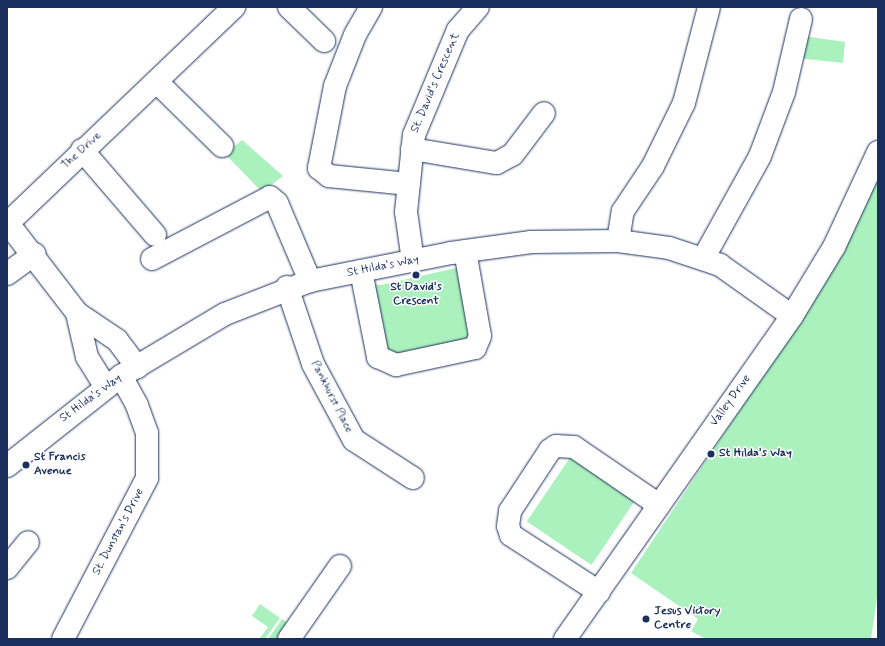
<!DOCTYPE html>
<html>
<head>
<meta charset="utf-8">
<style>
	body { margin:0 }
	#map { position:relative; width:885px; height:646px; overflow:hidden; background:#fff; font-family:Mynerve,sans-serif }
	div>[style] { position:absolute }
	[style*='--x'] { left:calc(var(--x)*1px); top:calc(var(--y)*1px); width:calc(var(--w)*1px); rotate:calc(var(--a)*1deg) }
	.green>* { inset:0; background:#abf1bd; transform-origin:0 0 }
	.roads { filter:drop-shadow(0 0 1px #1b2f5e) drop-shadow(0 0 1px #1b2f5e) }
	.minor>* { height:22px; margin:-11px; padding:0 11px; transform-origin:11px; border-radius:11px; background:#fff }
	.dots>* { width:11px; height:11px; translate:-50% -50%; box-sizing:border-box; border:2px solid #fff; border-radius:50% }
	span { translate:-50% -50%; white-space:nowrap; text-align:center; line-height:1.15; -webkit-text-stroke:3px #fff; paint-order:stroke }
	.street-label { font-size:12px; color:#1b2f5e }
	.poi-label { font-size:12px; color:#1b2f5e; font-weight:700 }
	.left { translate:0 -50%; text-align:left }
	.frame { position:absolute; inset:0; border:8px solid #1b2f5e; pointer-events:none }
</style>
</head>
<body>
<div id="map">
	<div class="green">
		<i style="clip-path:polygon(803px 36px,845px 42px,843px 63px,797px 58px)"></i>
		<i style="clip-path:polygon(242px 140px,283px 176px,262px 192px,225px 154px)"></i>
		<i style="clip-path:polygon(878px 176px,878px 591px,871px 639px,706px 639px,691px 631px,698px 619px,631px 573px,791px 333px,841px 252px)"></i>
		<i style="clip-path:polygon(465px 266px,471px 341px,390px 355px,366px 284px,381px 285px)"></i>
		<i style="left:571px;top:456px;width:78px;height:79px;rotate:34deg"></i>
		<i style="clip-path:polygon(260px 604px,280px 618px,265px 639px,259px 639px,268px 627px,252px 616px)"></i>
		<i style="clip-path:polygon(282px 619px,289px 624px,284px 639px,268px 639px)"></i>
	</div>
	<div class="roads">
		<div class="minor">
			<i style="--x:289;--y:7;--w:49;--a:44.2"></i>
			<i style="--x:371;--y:7;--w:32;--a:120"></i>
			<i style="--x:355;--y:35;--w:55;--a:111.4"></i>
			<i style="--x:335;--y:86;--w:84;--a:101"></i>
			<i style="--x:319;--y:168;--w:13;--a:39"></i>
			<i style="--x:329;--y:176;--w:80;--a:5.7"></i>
			<i style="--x:158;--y:83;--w:90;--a:44.5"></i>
			<i style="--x:412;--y:149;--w:86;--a:9.4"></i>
			<i style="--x:497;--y:163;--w:18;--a:-29"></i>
			<i style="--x:513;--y:154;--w:51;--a:-52.9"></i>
			<i style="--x:82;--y:150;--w:112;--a:49.3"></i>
			<i style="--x:7;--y:222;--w:115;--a:52.4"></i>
			<i style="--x:77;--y:313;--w:48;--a:34"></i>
			<i style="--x:117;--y:340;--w:34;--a:53"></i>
			<i style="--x:8;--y:223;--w:313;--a:-43.7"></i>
			<i style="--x:618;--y:241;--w:30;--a:-81"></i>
			<i style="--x:623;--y:211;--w:54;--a:-56.3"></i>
			<i style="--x:653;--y:166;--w:70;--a:-63.8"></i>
			<i style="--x:684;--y:103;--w:99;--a:-75.4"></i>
			<i style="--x:152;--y:259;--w:133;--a:-27.7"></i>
			<i style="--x:270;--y:197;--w:9;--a:41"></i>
			<i style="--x:277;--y:203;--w:85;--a:67.1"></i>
			<i style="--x:703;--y:259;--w:118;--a:-61"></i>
			<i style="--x:760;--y:156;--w:68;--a:-69.4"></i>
			<i style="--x:784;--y:92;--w:75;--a:-76.9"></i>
			<i style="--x:413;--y:261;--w:49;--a:-98.1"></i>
			<i style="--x:406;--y:212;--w:77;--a:-84.1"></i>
			<i style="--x:414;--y:135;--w:114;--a:-67.3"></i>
			<i style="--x:458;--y:30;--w:30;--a:-49"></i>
			<i style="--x:361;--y:271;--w:88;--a:78.8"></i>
			<i style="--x:378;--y:357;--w:20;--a:24"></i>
			<i style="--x:396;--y:365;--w:81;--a:-12.1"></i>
			<i style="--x:475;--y:348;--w:13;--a:-67"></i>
			<i style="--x:480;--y:336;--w:86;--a:-100"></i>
			<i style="--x:7;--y:274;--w:34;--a:-36"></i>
			<i style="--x:287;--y:287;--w:81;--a:71.3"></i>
			<i style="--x:313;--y:364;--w:86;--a:61.7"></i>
			<i style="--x:354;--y:440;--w:70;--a:32.8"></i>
			<i style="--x:77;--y:313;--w:45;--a:77.2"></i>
			<i style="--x:87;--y:357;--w:36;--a:58"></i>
			<i style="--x:7;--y:466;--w:145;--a:-38.3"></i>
			<i style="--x:121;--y:376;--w:121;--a:-30.8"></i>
			<i style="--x:225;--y:314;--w:91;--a:-21.2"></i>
			<i style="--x:310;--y:281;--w:144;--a:-11.2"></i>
			<i style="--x:451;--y:253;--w:81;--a:-7.8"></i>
			<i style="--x:531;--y:242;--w:87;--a:-0.7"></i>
			<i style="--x:618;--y:241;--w:51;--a:7.8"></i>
			<i style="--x:669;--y:248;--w:54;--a:18.4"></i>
			<i style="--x:720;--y:265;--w:88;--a:35.3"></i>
			<i style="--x:7;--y:568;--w:33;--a:-51"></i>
			<i style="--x:599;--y:592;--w:105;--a:-147.1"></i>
			<i style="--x:511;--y:535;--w:9;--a:-108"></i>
			<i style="--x:508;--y:526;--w:15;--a:-82"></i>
			<i style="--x:510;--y:511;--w:73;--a:-56.7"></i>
			<i style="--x:550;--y:450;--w:7;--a:-34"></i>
			<i style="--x:556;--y:446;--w:18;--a:3"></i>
			<i style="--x:574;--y:447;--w:103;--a:34.3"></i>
			<i style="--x:63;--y:639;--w:182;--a:-62.4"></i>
			<i style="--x:147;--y:478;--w:45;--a:-90"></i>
			<i style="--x:147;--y:433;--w:30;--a:-110"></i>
			<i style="--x:137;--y:405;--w:33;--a:-119"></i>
			<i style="--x:289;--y:639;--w:89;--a:-55.1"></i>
			<i style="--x:565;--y:639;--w:395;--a:-54.9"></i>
			<i style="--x:792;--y:316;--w:81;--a:-58.7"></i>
			<i style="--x:834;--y:247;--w:105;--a:-65.1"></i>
		</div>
	</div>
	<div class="dots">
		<i style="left:416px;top:275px;background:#1b2f5e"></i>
		<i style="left:711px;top:454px;background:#1b2f5e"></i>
		<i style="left:26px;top:465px;background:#1b2f5e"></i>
		<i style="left:646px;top:619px;background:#1b2f5e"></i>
	</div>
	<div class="street-label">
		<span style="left:436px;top:83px;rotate:-67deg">St. David's Crescent</span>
		<span style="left:82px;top:151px;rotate:-43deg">The Drive</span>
		<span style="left:383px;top:267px;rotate:-11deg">St Hilda's Way</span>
		<span style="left:331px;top:397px;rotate:63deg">Pankhurst Place</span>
		<span style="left:91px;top:399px;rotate:-36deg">St Hilda's Way</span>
		<span style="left:731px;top:401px;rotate:-54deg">Valley Drive</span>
		<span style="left:119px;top:532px;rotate:-62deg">St. Dunstan's Drive</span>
	</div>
	<div class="poi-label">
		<span style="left:416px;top:295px">St David's<br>Crescent</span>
		<span class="left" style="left:719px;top:454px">St Hilda's Way</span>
		<span class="left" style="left:34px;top:465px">St Francis<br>Avenue</span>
		<span class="left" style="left:654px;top:619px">Jesus Victory<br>Centre</span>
	</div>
	<div class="frame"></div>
</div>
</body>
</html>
